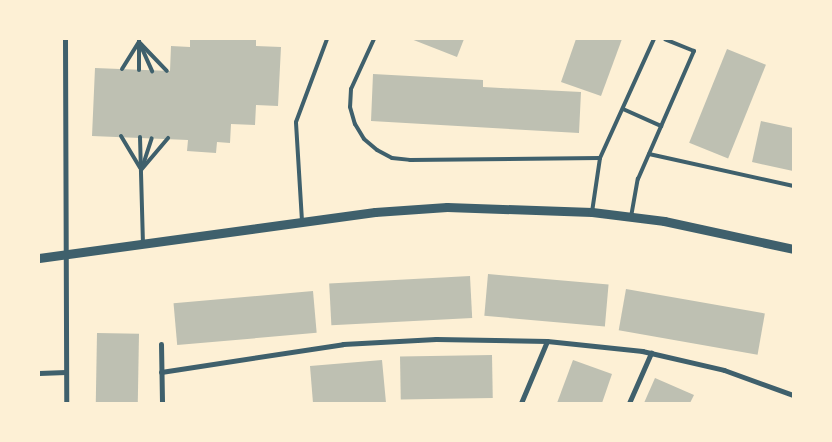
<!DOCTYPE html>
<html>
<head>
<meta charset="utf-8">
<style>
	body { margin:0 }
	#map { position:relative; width:832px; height:442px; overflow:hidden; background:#fdf0d5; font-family:"Source Sans 3",sans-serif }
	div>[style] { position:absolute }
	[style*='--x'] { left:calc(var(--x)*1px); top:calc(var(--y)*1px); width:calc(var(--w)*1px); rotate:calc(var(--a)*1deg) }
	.building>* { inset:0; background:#bec0b2; transform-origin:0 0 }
	.service>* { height:4px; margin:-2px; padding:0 2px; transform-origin:2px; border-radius:2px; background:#3f606c }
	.minor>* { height:5px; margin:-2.5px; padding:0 2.5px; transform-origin:2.5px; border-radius:2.5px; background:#3f606c }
	.tertiary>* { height:9px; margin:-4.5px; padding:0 4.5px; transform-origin:4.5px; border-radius:4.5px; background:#3f606c }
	span { translate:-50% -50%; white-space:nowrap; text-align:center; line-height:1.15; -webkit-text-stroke:4.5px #fdf0d5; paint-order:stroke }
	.frame { position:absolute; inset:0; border:40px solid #fdf0d5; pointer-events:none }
</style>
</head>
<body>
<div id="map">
	<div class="building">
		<i style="clip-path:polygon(190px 39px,256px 39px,256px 46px,281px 47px,278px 106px,256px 105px,255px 125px,231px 124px,230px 143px,217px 142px,216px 153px,187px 151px,188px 140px,92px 136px,95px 68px,170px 71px,171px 46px,190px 47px)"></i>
		<i style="clip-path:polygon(411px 39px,464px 39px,457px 57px)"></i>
		<i style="clip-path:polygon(576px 39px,622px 39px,601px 96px,561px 82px)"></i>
		<i style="left:727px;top:49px;width:42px;height:101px;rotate:22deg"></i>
		<i style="clip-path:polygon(373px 74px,483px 80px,483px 87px,581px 92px,579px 133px,371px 121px)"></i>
		<i style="clip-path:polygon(761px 121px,793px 128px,793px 171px,752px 162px)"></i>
		<i style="left:488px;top:274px;width:121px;height:42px;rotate:5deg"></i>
		<i style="left:470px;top:276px;width:42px;height:141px;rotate:87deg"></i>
		<i style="left:626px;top:289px;width:141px;height:42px;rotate:10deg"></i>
		<i style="left:313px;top:291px;width:42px;height:140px;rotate:85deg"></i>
		<i style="left:97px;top:333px;width:42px;height:70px;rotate:1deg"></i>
		<i style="left:492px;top:355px;width:43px;height:92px;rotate:89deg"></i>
		<i style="clip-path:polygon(382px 360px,386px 403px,313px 403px,310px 366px)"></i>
		<i style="clip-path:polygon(573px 360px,612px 374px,602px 403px,557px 403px)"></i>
		<i style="clip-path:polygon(655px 378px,694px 395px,690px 403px,644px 403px)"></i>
	</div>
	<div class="service">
		<i style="--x:139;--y:39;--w:31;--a:90"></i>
		<i style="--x:374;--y:39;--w:55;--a:114.7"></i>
		<i style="--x:351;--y:89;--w:18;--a:93"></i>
		<i style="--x:350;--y:107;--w:18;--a:74"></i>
		<i style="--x:355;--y:124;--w:17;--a:59"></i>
		<i style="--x:364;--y:139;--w:17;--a:40"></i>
		<i style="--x:377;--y:150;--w:17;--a:28"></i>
		<i style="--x:392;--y:158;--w:18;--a:6"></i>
		<i style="--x:410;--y:160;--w:190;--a:-0.6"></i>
		<i style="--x:600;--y:158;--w:55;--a:98.4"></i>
		<i style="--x:139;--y:42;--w:40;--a:46"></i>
		<i style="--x:140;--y:44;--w:30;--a:66"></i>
		<i style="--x:122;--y:69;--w:32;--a:-58"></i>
		<i style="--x:623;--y:109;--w:42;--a:24.1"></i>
		<i style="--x:121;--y:136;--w:37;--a:59"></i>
		<i style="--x:140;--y:137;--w:107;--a:88.4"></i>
		<i style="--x:649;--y:154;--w:148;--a:12.5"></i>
		<i style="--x:600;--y:158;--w:131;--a:-65.6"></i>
		<i style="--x:143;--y:165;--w:28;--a:-72"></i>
		<i style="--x:141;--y:170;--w:42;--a:-49.8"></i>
		<i style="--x:631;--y:217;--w:39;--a:-80"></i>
		<i style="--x:638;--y:179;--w:140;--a:-66.4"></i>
		<i style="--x:694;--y:51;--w:31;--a:-158"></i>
		<i style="--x:302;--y:221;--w:99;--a:-93.5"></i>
		<i style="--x:296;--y:122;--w:89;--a:-69.5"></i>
	</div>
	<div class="minor">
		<i style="--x:65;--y:39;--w:364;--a:89.8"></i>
		<i style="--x:161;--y:344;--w:59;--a:89"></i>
		<i style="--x:161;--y:372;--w:184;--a:-8.7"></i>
		<i style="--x:343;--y:344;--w:93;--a:-3.1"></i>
		<i style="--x:436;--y:339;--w:111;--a:1"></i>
		<i style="--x:547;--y:341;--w:96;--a:6"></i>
		<i style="--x:642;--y:351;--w:84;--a:13"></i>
		<i style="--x:724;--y:370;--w:73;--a:19.9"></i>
		<i style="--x:39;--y:373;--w:27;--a:-2"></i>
		<i style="--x:521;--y:403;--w:67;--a:-67.2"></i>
		<i style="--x:629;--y:403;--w:55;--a:-66.3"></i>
	</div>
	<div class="tertiary">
		<i style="--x:39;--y:258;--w:339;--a:-7.8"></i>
		<i style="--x:375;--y:212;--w:72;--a:-4"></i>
		<i style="--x:447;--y:207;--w:145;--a:2"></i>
		<i style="--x:592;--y:212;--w:73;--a:7.1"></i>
		<i style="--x:664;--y:221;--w:132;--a:12.2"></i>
	</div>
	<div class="frame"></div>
</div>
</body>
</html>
